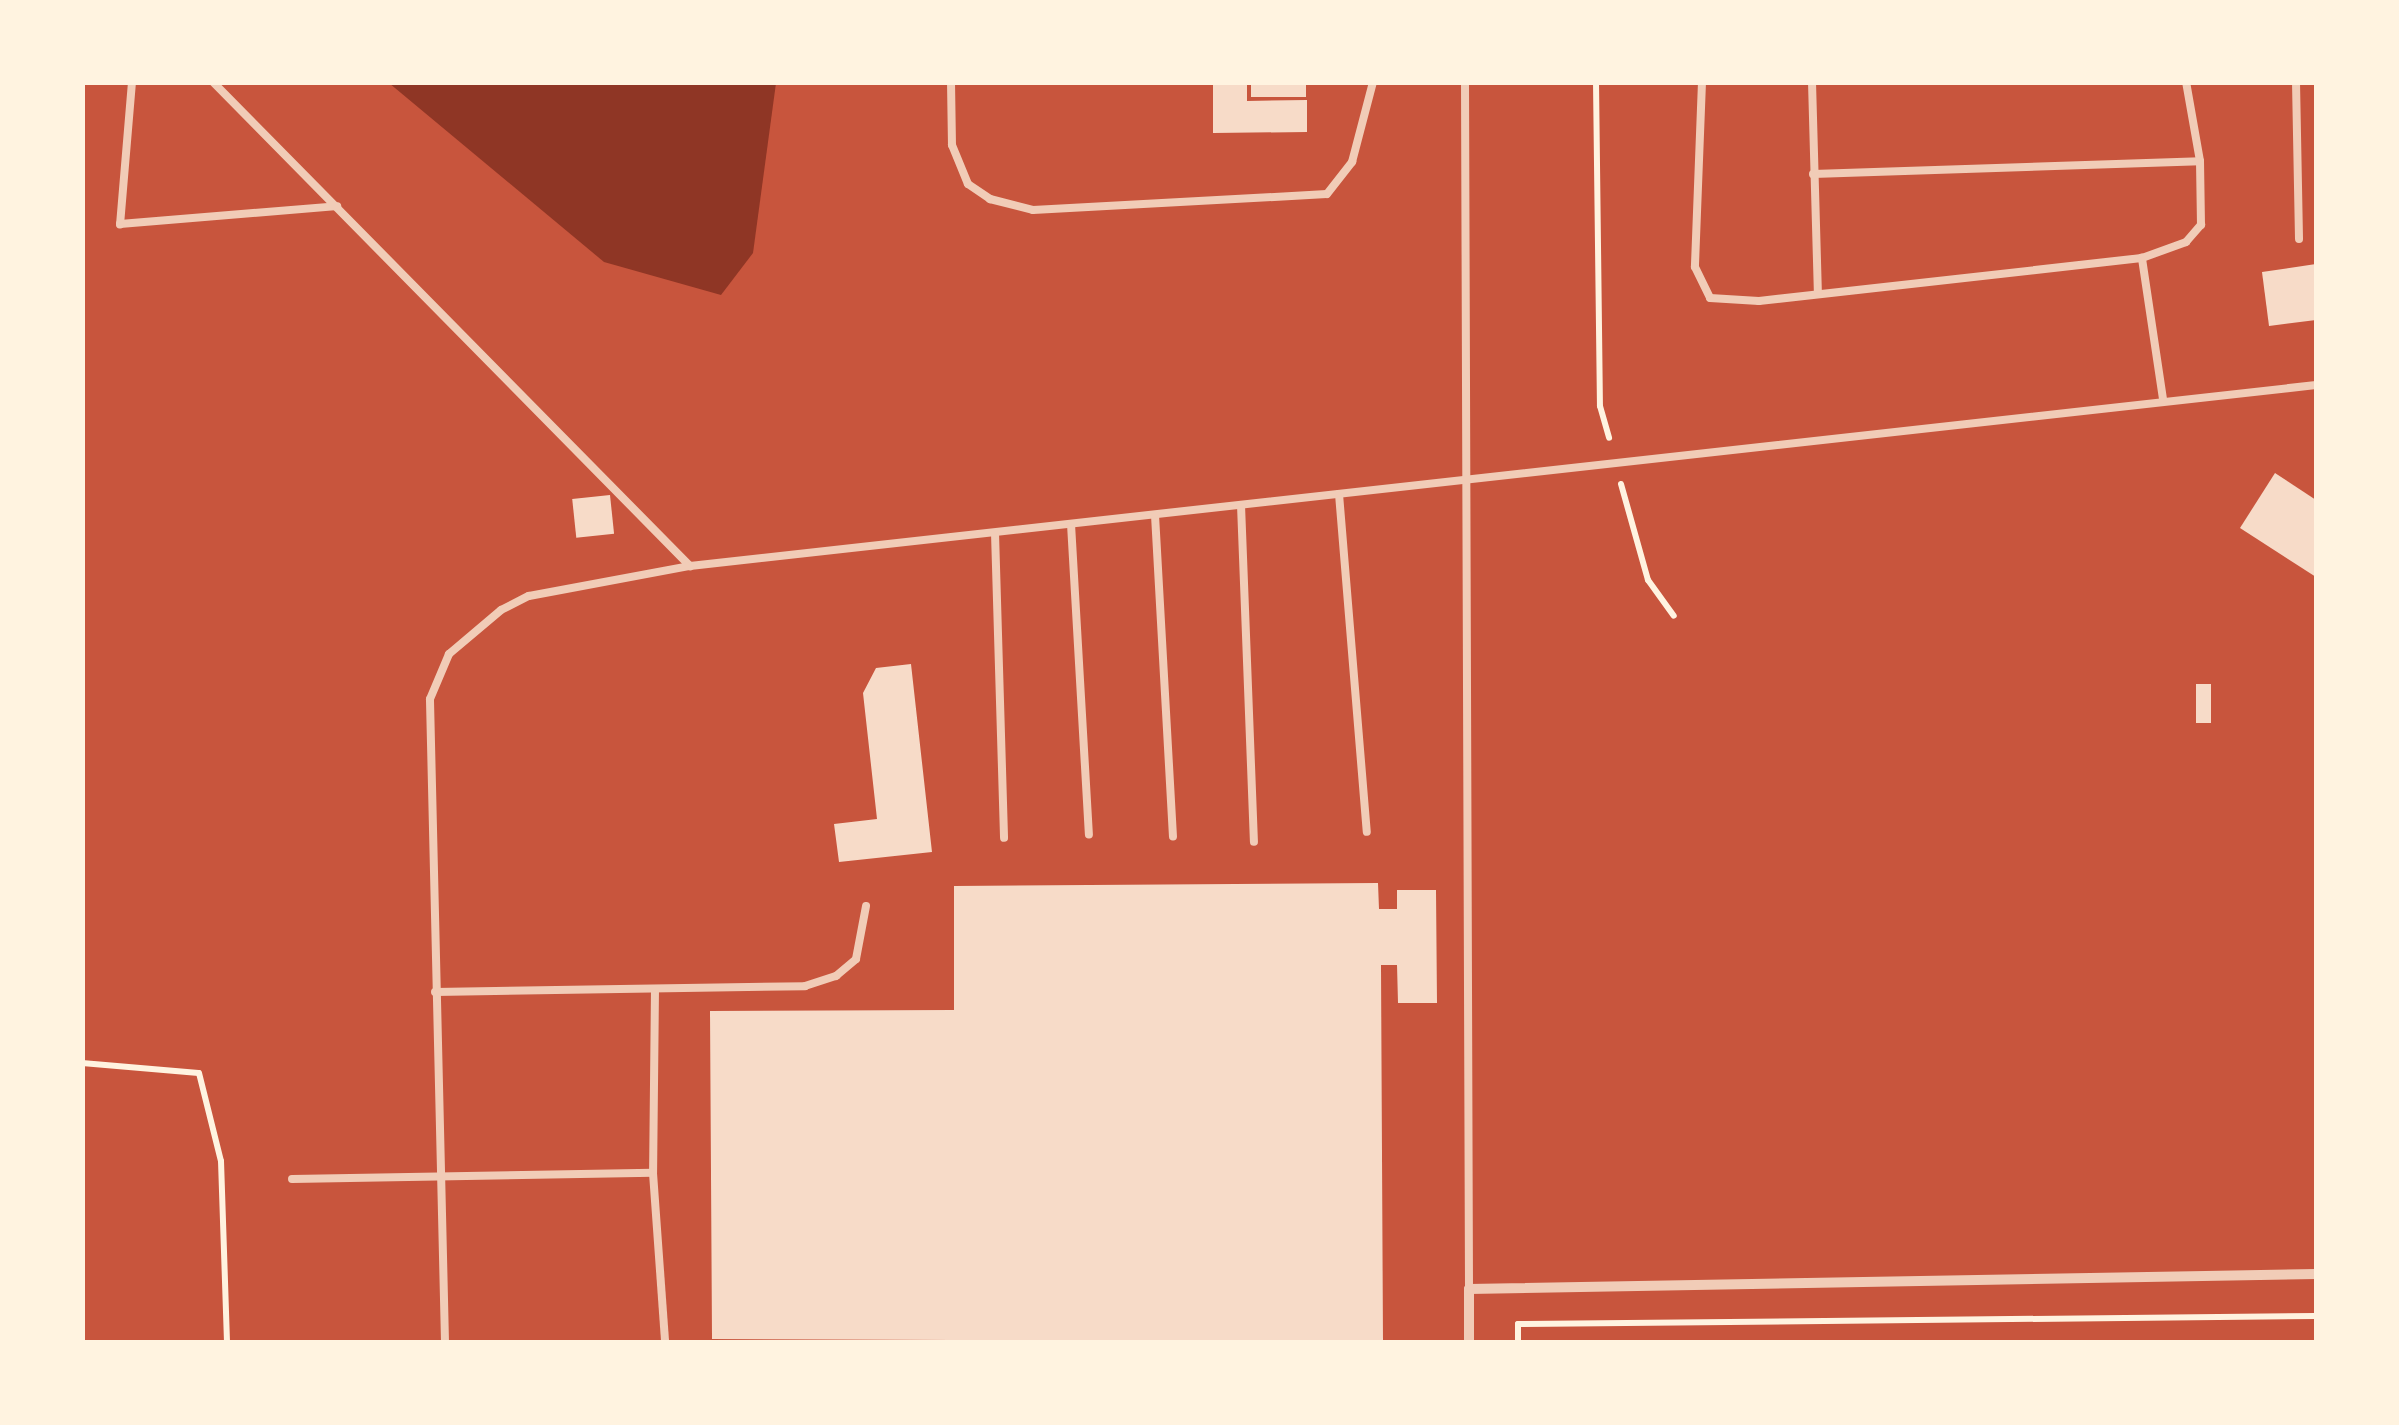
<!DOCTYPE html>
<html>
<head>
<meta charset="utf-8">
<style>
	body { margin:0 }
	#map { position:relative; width:2399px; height:1425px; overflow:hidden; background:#c8553d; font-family:"Roboto Serif",serif }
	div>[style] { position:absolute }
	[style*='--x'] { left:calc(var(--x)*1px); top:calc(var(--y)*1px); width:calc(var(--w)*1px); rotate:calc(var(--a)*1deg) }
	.water>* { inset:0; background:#8f3625 }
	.building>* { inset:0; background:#f7dbc8; transform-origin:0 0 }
	.path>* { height:6px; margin:-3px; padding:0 3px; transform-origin:3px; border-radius:3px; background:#fff3e0 }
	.service>* { height:8px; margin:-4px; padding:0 4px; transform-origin:4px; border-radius:4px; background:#f1ccb7 }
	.minor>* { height:10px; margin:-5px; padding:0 5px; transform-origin:5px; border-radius:5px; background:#f1ccb7 }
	span { translate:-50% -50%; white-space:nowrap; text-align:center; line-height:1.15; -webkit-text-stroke:8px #fff3e0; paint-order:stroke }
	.frame { position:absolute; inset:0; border:85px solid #fff3e0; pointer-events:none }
</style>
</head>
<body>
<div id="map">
	<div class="water">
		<i style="clip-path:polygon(389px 83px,776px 83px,753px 253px,721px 295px,604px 262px)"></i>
	</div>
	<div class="building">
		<i style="clip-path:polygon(1213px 82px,1247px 82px,1247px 101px,1307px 100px,1307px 132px,1213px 133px)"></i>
		<i style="left:1251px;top:82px;width:55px;height:15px"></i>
		<i style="clip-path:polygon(2316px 264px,2316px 320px,2269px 326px,2262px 272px)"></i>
		<i style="clip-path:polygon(2275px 473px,2316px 500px,2316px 577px,2240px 528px)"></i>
		<i style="left:610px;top:495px;width:39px;height:38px;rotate:84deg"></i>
		<i style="clip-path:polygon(911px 664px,932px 852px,839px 862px,834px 824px,877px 819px,863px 693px,876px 668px)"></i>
		<i style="left:2196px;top:684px;width:15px;height:39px"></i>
		<i style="clip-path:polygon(1378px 883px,1379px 909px,1397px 909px,1397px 890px,1436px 890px,1437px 1003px,1398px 1003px,1397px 965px,1381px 965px,1383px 1342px,712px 1339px,710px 1011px,954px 1010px,954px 886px)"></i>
	</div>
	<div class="path">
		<i style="--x:1596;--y:82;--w:324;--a:89.3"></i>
		<i style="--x:1600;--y:406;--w:33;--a:74"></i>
		<i style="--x:1621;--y:484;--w:100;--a:74.3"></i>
		<i style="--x:1648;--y:580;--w:44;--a:54.2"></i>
		<i style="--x:82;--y:1063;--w:117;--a:4.9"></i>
		<i style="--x:199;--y:1073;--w:91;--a:76"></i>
		<i style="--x:221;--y:1161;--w:181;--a:88.1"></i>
		<i style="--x:1518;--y:1342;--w:18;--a:-90"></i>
		<i style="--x:1518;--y:1324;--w:798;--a:-0.57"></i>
	</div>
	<div class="service">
		<i style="--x:132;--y:82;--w:143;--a:94.8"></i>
		<i style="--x:120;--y:224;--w:218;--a:-4.7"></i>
		<i style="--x:213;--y:82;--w:680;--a:45.42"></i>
		<i style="--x:690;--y:566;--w:1636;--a:-6.35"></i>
		<i style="--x:951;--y:82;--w:63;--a:89.1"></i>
		<i style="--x:952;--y:145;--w:42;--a:67.7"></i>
		<i style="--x:968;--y:184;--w:27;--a:34"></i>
		<i style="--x:990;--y:199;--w:44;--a:14.3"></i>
		<i style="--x:1033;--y:210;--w:294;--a:-3.1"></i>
		<i style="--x:1327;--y:194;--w:41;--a:-52"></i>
		<i style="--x:1352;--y:162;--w:83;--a:-75.3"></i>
		<i style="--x:1465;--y:82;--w:1207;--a:89.81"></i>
		<i style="--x:1702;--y:82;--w:185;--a:92.2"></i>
		<i style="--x:1695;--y:267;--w:34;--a:64"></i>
		<i style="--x:1710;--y:298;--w:49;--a:3.5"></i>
		<i style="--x:1759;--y:301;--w:385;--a:-6.4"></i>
		<i style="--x:1812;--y:82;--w:212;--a:88.4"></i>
		<i style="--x:2296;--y:82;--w:157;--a:88.9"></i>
		<i style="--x:1813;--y:174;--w:387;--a:-1.9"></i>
		<i style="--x:2163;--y:399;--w:143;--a:-98.5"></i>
		<i style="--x:2142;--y:258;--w:47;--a:-20"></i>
		<i style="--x:2186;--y:242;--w:23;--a:-49"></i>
		<i style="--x:2201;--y:225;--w:64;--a:-90.9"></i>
		<i style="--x:2200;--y:161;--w:80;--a:-100"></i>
		<i style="--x:1339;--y:494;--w:339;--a:85.3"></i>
		<i style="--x:1241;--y:505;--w:337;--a:87.8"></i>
		<i style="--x:1155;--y:515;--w:322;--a:86.8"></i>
		<i style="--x:1071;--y:524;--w:311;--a:86.7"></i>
		<i style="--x:995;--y:533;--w:305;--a:88.3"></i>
		<i style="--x:655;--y:989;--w:184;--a:90.6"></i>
		<i style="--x:653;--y:1173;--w:169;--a:85.9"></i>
		<i style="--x:435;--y:992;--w:370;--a:-0.9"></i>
		<i style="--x:805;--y:986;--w:33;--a:-18"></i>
		<i style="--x:836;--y:976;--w:26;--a:-40"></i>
		<i style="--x:856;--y:959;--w:54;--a:-79.3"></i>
		<i style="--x:292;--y:1179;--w:361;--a:-1"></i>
		<i style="--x:445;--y:1342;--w:643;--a:-91.34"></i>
		<i style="--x:430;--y:699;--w:49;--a:-67.1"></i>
		<i style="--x:449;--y:654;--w:68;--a:-40.2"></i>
		<i style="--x:501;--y:610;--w:31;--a:-27"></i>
		<i style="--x:529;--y:596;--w:164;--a:-10.6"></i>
	</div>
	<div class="minor">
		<i style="--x:1469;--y:1342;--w:53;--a:-90"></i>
		<i style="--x:1469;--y:1289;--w:847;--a:-1.01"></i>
	</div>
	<div class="frame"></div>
</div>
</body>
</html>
